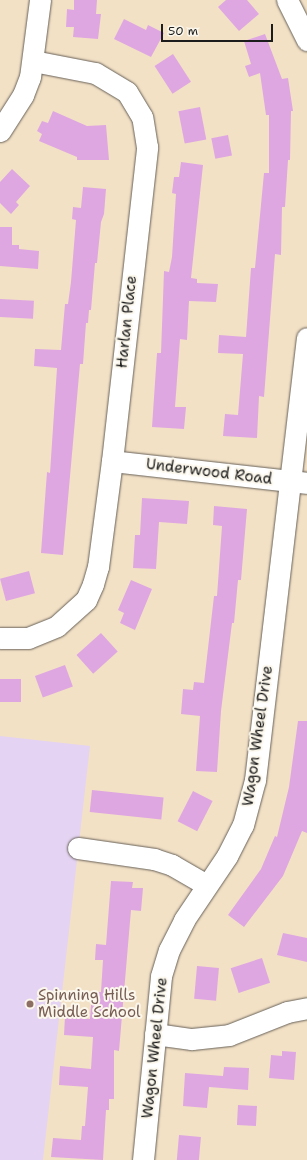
<!DOCTYPE html>
<html>
<head>
<meta charset="utf-8">
<style>
	body { margin:0 }
	#map { position:relative; width:307px; height:1160px; overflow:hidden; background:#f3e1c6; font-family:"Shantell Sans",sans-serif }
	div>[style] { position:absolute }
	[style*='--x'] { left:calc(var(--x)*1px); top:calc(var(--y)*1px); width:calc(var(--w)*1px); rotate:calc(var(--a)*1deg) }
	.built>* { inset:0; background:#e4d3f2 }
	.building>* { inset:0; background:#dea7e1; transform-origin:0 0 }
	.roads { filter:drop-shadow(0 0 1px #676158) drop-shadow(0 0 1px #676158) }
	.minor>* { height:21px; margin:-10.5px; padding:0 10.5px; transform-origin:10.5px; border-radius:10.5px; background:#fff }
	.dots>* { width:11px; height:11px; translate:-50% -50%; box-sizing:border-box; border:2px solid #fbf7ec; border-radius:50% }
	span { translate:-50% -50%; white-space:nowrap; text-align:center; line-height:1.15; -webkit-text-stroke:4px #fbf7ec; paint-order:stroke }
	.street-label { font-size:15px; color:#1c1c1c }
	.education-label { font-size:15px; color:#785e54 }
	.left { translate:0 -50%; text-align:left }
	.scale { position:absolute; left:161px; top:24px; width:112px; height:18px; box-sizing:border-box; border:2px solid #1c1c1c; border-top:0; padding-left:5px; font-size:12px; line-height:14px; white-space:nowrap; color:#1c1c1c; -webkit-text-stroke:3px #fbf7ec; paint-order:stroke }
</style>
</head>
<body>
<div id="map">
	<div class="built">
		<i style="clip-path:polygon(0 736px,90px 746px,43px 1160px,0 1160px)"></i>
	</div>
	<div class="building">
		<i style="clip-path:polygon(74px 0,97px 0,96px 14px,101px 14px,98px 39px,73px 37px,74px 27px,66px 27px,67px 9px,74px 10px)"></i>
		<i style="clip-path:polygon(226px 0,247px 0,259px 14px,239px 31px,218px 7px)"></i>
		<i style="clip-path:polygon(124px 19px,146px 30px,148px 25px,164px 33px,151px 57px,114px 39px)"></i>
		<i style="clip-path:polygon(265px 34px,282px 79px,288px 78px,293px 111px,291px 111px,290px 160px,288px 160px,285px 207px,282px 207px,281px 255px,275px 254px,264px 397px,259px 396px,257px 438px,223px 436px,225px 414px,238px 415px,243px 354px,218px 353px,219px 335px,246px 337px,251px 268px,255px 268px,264px 173px,269px 173px,269px 115px,266px 115px,260px 73px,249px 77px,245px 66px,251px 64px,244px 41px)"></i>
		<i style="left:173px;top:54px;width:33px;height:22px;rotate:57deg"></i>
		<i style="left:200px;top:107px;width:33px;height:22px;rotate:79deg"></i>
		<i style="clip-path:polygon(53px 111px,87px 126px,106px 125px,109px 160px,77px 160px,77px 157px,39px 141px,42px 134px,37px 131px,42px 121px,48px 123px)"></i>
		<i style="left:228px;top:135px;width:21px;height:17px;rotate:79deg"></i>
		<i style="clip-path:polygon(181px 162px,203px 165px,191px 278px,197px 279px,197px 283px,218px 284px,216px 302px,189px 301px,187px 340px,180px 339px,175px 407px,186px 407px,184px 429px,152px 427px,157px 353px,161px 353px,164px 271px,169px 272px,172px 257px,176px 194px,172px 193px,174px 177px,179px 177px)"></i>
		<i style="clip-path:polygon(12px 169px,30px 186px,16px 202px,19px 205px,11px 214px,0 203px,0 182px)"></i>
		<i style="clip-path:polygon(83px 187px,106px 189px,104px 214px,101px 222px,97px 263px,95px 263px,91px 310px,89px 310px,88px 323px,86px 323px,83px 364px,80px 364px,63px 555px,41px 553px,47px 472px,50px 473px,57px 368px,34px 366px,35px 349px,61px 350px,65px 304px,68px 304px,71px 282px,76px 220px,72px 219px,73px 207px,81px 208px)"></i>
		<i style="clip-path:polygon(0 227px,12px 227px,12px 245px,19px 245px,19px 249px,39px 251px,38px 269px,0 266px)"></i>
		<i style="left:0;top:299px;width:34px;height:18px;rotate:3deg"></i>
		<i style="clip-path:polygon(142px 498px,189px 501px,187px 524px,159px 522px,156px 569px,133px 568px,135px 535px,140px 535px)"></i>
		<i style="clip-path:polygon(214px 506px,247px 509px,241px 580px,238px 580px,234px 623px,232px 623px,221px 711px,217px 772px,196px 771px,200px 716px,181px 714px,183px 689px,193px 690px,194px 682px,204px 683px,214px 596px,217px 596px,222px 526px,213px 525px)"></i>
		<i style="left:29px;top:571px;width:23px;height:30px;rotate:75deg"></i>
		<i style="clip-path:polygon(131px 580px,152px 589px,135px 630px,120px 623px,124px 613px,118px 610px)"></i>
		<i style="left:101px;top:633px;width:25px;height:33px;rotate:48deg"></i>
		<i style="left:65px;top:665px;width:23px;height:32px;rotate:70deg"></i>
		<i style="left:0;top:679px;width:21px;height:23px"></i>
		<i style="clip-path:polygon(298px 721px,307px 721px,307px 833px,302px 831px,283px 876px,244px 927px,228px 915px,261px 869px,275px 836px,277px 837px,289px 787px)"></i>
		<i style="left:92px;top:790px;width:72px;height:22px;rotate:6deg"></i>
		<i style="left:193px;top:791px;width:22px;height:34px;rotate:27deg"></i>
		<i style="clip-path:polygon(111px 881px,133px 882px,132px 888px,143px 888px,141px 911px,131px 910px,119px 1051px,114px 1050px,114px 1099px,109px 1099px,109px 1110px,106px 1110px,103px 1160px,51px 1157px,53px 1138px,81px 1140px,82px 1126px,85px 1126px,88px 1087px,59px 1085px,60px 1066px,91px 1069px,93px 1037px,64px 1035px,65px 1016px,90px 1019px,92px 992px,101px 992px,103px 960px,95px 960px,96px 944px,106px 945px)"></i>
		<i style="clip-path:polygon(283px 933px,307px 938px,307px 962px,277px 955px)"></i>
		<i style="left:262px;top:958px;width:26px;height:33px;rotate:72deg"></i>
		<i style="left:197px;top:966px;width:22px;height:33px;rotate:5deg"></i>
		<i style="clip-path:polygon(282px 1051px,296px 1052px,294px 1080px,269px 1078px,271px 1055px,282px 1056px)"></i>
		<i style="clip-path:polygon(224px 1067px,249px 1068px,248px 1090px,209px 1087px,207px 1108px,183px 1106px,185px 1073px,223px 1076px)"></i>
		<i style="left:238px;top:1105px;width:19px;height:20px;rotate:3deg"></i>
		<i style="left:179px;top:1135px;width:22px;height:25px;rotate:5deg"></i>
	</div>
	<div class="roads">
		<div class="minor">
			<i style="--x:287;--y:0;--w:45;--a:63.4"></i>
			<i style="--x:0;--y:131;--w:43;--a:-57.4"></i>
			<i style="--x:23;--y:95;--w:19;--a:-69"></i>
			<i style="--x:30;--y:77;--w:78;--a:-82.6"></i>
			<i style="--x:112;--y:461;--w:196;--a:6.4"></i>
			<i style="--x:0;--y:638;--w:28;--a:0"></i>
			<i style="--x:28;--y:638;--w:31;--a:-22"></i>
			<i style="--x:57;--y:626;--w:39;--a:-42"></i>
			<i style="--x:86;--y:600;--w:17;--a:-66"></i>
			<i style="--x:93;--y:584;--w:18;--a:-74"></i>
			<i style="--x:98;--y:567;--w:107;--a:-82.5"></i>
			<i style="--x:112;--y:461;--w:316;--a:-83.6"></i>
			<i style="--x:147;--y:147;--w:30;--a:-99"></i>
			<i style="--x:142;--y:117;--w:29;--a:-121"></i>
			<i style="--x:127;--y:92;--w:37;--a:-149"></i>
			<i style="--x:95;--y:73;--w:63;--a:-169"></i>
			<i style="--x:78;--y:848;--w:77;--a:8.2"></i>
			<i style="--x:154;--y:859;--w:19;--a:18"></i>
			<i style="--x:172;--y:865;--w:39;--a:30"></i>
			<i style="--x:155;--y:1034;--w:37;--a:8"></i>
			<i style="--x:192;--y:1039;--w:37;--a:-6"></i>
			<i style="--x:229;--y:1035;--w:62;--a:-21.6"></i>
			<i style="--x:287;--y:1012;--w:20;--a:-11"></i>
			<i style="--x:143;--y:1160;--w:185;--a:-84.4"></i>
			<i style="--x:161;--y:976;--w:27;--a:-73"></i>
			<i style="--x:169;--y:950;--w:34;--a:-63"></i>
			<i style="--x:184;--y:920;--w:77;--a:-56.1"></i>
			<i style="--x:227;--y:856;--w:35;--a:-63"></i>
			<i style="--x:243;--y:825;--w:47;--a:-75.1"></i>
			<i style="--x:255;--y:780;--w:445;--a:-83.3"></i>
		</div>
	</div>
	<div class="dots">
		<i style="left:30px;top:1004px;background:#8d6e63"></i>
	</div>
	<div class="street-label">
		<span style="left:127px;top:322px;rotate:-84deg">Harlan Place</span>
		<span style="left:209px;top:472px;rotate:7deg">Underwood Road</span>
		<span style="left:258px;top:736px;rotate:-82deg">Wagon Wheel Drive</span>
		<span style="left:155px;top:1048px;rotate:-84deg">Wagon Wheel Drive</span>
	</div>
	<div class="education-label">
		<span class="left" style="left:38px;top:1004px">Spinning Hills<br>Middle School</span>
	</div>
	<div class="scale">50 m</div>
</div>
</body>
</html>
